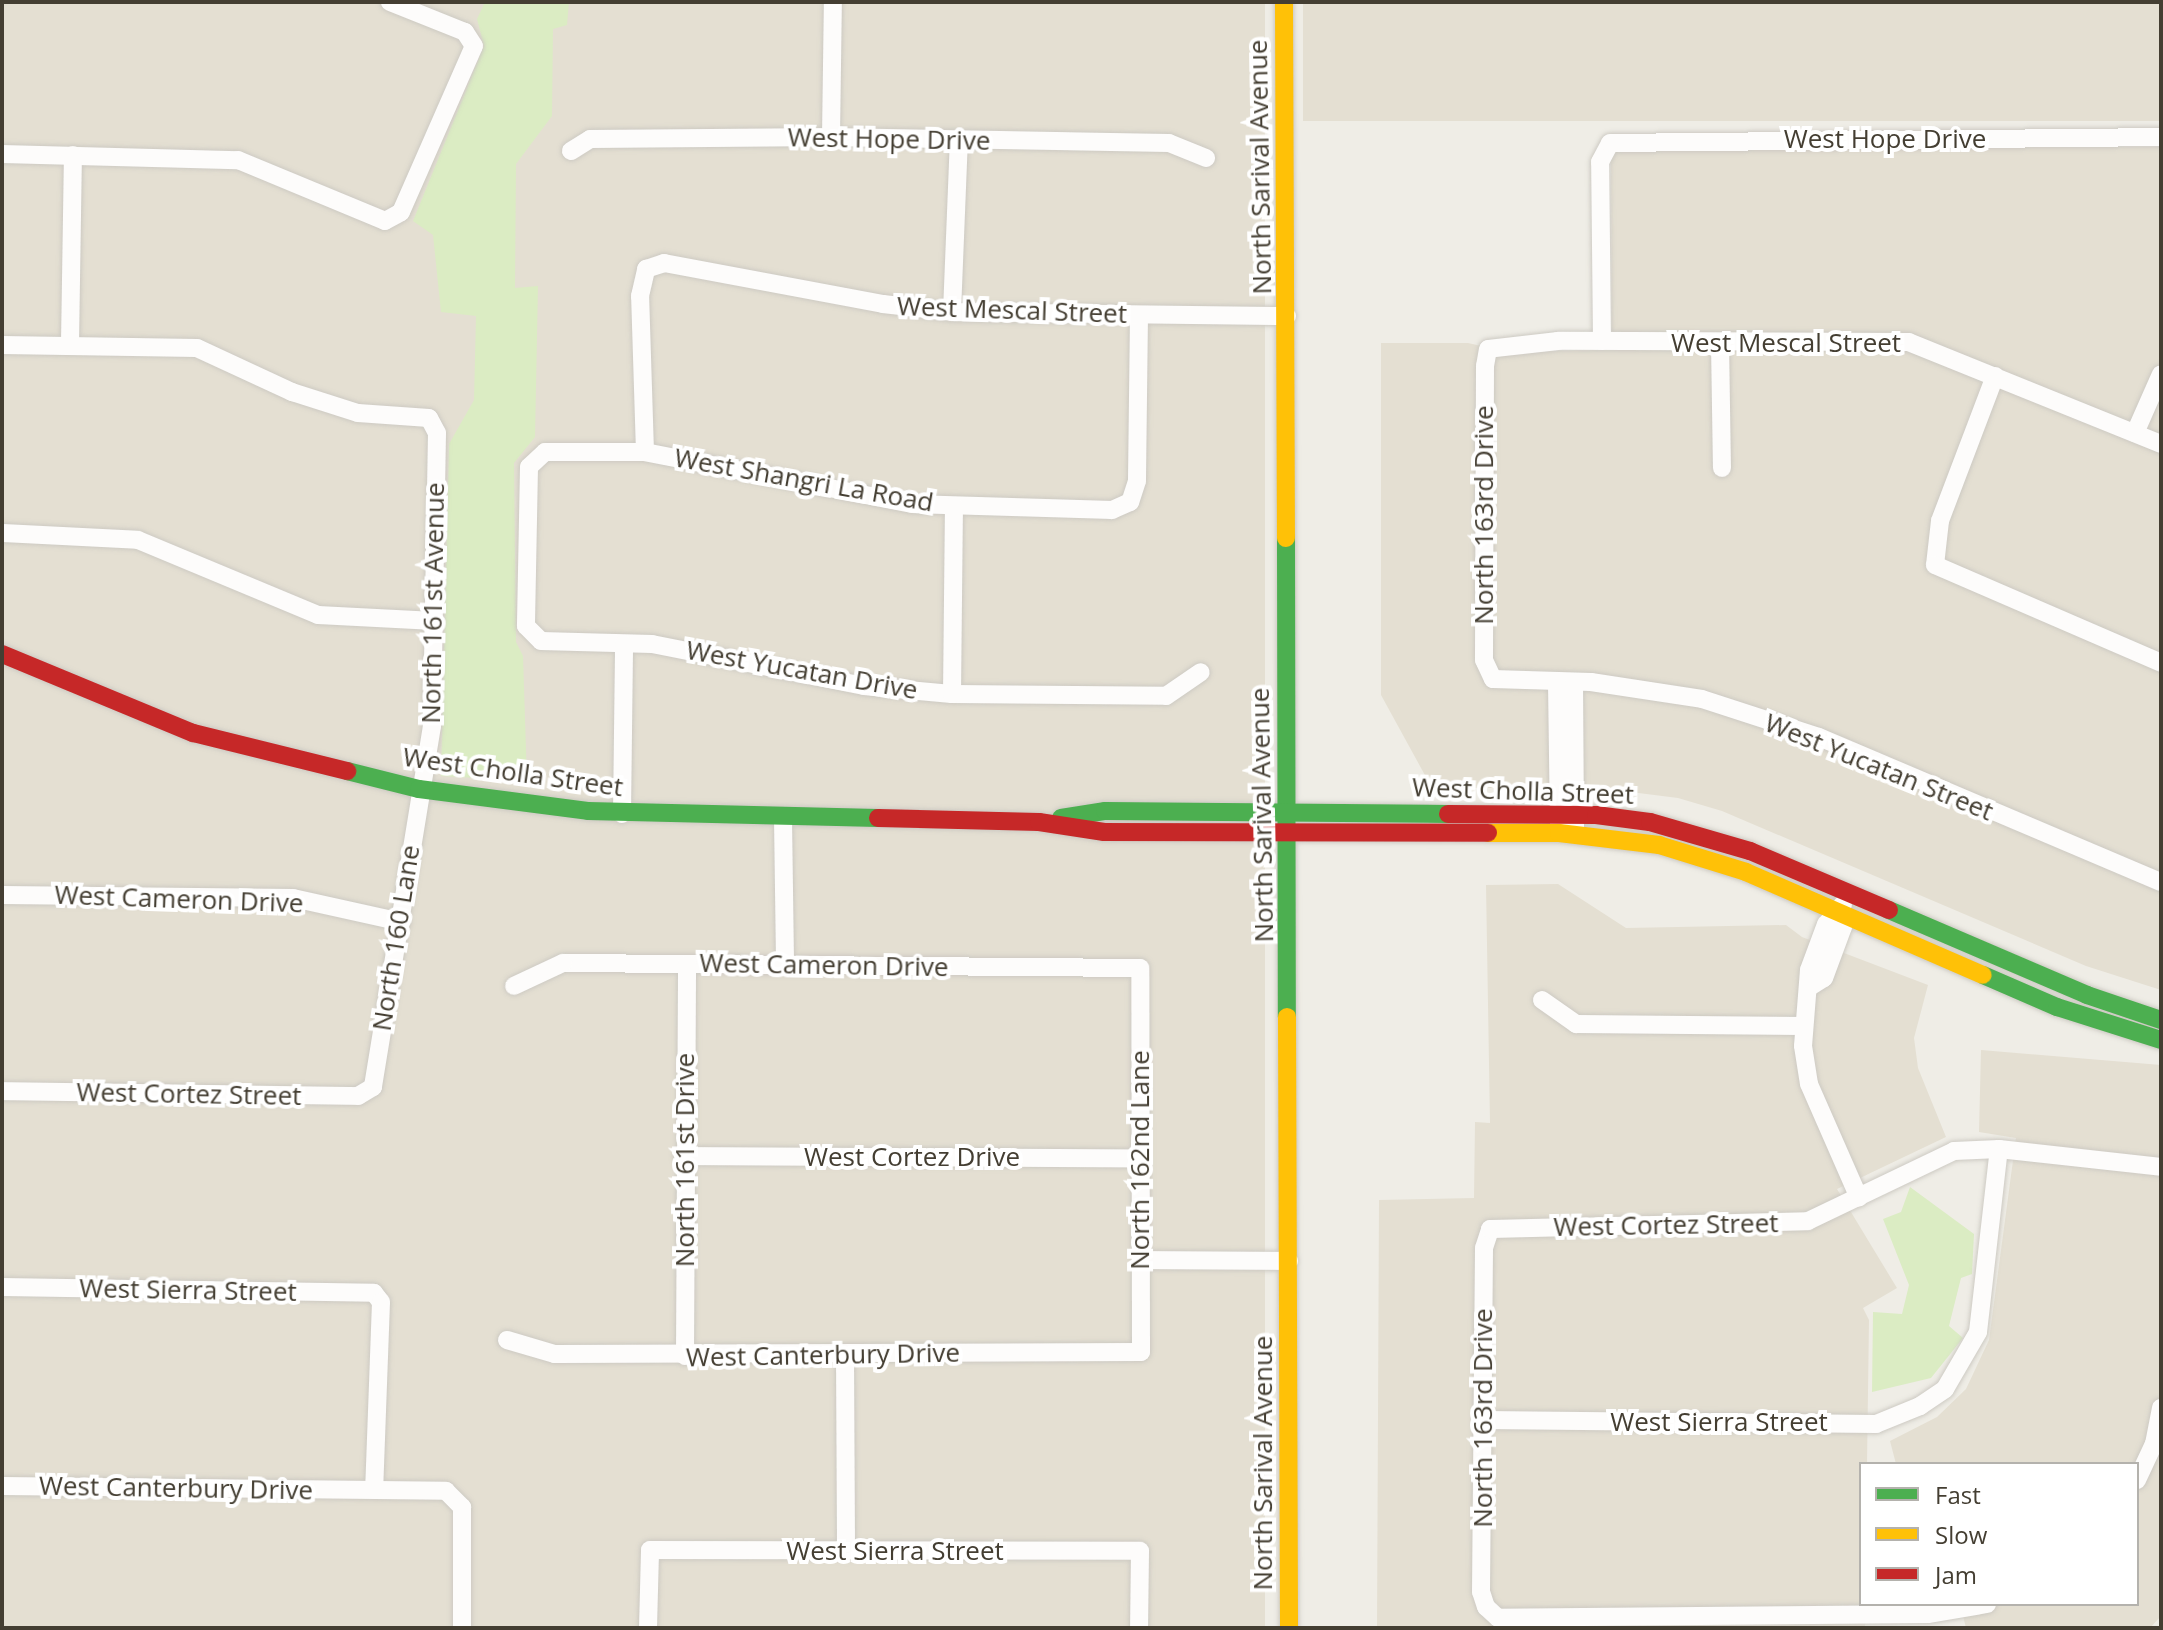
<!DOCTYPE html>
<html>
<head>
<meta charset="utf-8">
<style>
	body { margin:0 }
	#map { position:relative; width:2163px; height:1630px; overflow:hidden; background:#efede6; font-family:"Open Sans",sans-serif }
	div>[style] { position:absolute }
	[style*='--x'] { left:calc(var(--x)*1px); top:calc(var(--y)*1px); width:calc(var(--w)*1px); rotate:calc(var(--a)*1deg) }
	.residential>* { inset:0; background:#e4dfd2; transform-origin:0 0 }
	.green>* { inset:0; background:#dbecc3 }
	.roads { filter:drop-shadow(0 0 2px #cdcac3) drop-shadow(0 0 2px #cdcac3) }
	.street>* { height:18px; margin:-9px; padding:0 9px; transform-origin:9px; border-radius:9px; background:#fdfcfb }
	.fast>* { height:18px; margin:-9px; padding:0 9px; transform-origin:9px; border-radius:9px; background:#4caf50 }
	.slow>* { height:18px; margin:-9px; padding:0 9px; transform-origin:9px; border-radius:9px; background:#ffc107 }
	.jam>* { height:18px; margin:-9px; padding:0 9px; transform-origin:9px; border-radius:9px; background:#c62828 }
	span { translate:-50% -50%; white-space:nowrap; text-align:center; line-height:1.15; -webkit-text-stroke:8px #fff; paint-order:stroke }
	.street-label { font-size:26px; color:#443e32 }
	.frame { position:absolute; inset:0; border:4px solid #443e32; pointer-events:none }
	.legend { position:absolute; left:1859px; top:1462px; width:280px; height:144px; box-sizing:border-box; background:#fff; border:2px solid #b4b2ad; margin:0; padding:10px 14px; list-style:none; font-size:24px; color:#443e32 }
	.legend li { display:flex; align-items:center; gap:16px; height:40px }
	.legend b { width:40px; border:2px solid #b4b2ad }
</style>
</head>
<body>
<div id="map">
	<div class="residential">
		<i style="left:2px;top:2px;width:1263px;height:1626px"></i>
		<i style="left:1303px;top:2px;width:858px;height:119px"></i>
		<i style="clip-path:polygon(2161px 147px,2161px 990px,2086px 966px,1722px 811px,1678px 798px,1599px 788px,1432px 788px,1381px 695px,1381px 343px,1468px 343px,1507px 352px,1612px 350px,1611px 153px,1616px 148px)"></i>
		<i style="clip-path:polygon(1558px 884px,1626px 928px,1786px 925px,1802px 937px,1928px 985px,1914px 1038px,1918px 1068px,1946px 1137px,1837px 1189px,1897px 1288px,1863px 1308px,1869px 1320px,1867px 1464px,1861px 1464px,1865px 1628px,1377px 1628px,1379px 1200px,1474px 1198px,1475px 1122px,1490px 1123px,1486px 885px)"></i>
		<i style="clip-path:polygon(1981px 1050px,2161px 1065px,2161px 1616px,2150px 1628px,1966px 1628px,1960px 1604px,2137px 1604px,2137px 1464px,1896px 1464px,1890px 1441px,1937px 1417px,1966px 1389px,1989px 1340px,2016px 1138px,1979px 1132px)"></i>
	</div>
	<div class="green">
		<i style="clip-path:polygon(485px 2px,569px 2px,567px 25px,553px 29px,552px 116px,516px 164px,515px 288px,538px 286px,535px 437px,514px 463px,516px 642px,523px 656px,527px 781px,441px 776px,449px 444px,474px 400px,476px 316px,441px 312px,433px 235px,413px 221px,484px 46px,477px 19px)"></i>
		<i style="clip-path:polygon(1910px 1187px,1974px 1234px,1972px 1274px,1961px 1278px,1949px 1326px,1963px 1338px,1931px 1378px,1872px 1392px,1873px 1312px,1902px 1314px,1909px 1285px,1883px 1219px,1901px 1212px)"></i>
	</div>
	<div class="roads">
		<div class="street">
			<i style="--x:831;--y:137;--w:135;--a:-89.2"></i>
			<i style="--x:571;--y:151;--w:22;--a:-32"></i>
			<i style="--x:590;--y:139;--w:241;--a:-0.5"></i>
			<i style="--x:831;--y:137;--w:338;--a:1"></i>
			<i style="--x:1169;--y:143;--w:40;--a:22"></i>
			<i style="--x:2;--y:154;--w:236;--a:1.5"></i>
			<i style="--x:238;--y:160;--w:159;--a:22.5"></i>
			<i style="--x:385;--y:221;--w:18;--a:-29"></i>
			<i style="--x:401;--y:212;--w:181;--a:-66.3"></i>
			<i style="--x:474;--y:46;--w:17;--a:-123"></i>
			<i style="--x:465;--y:32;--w:81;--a:-158.2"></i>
			<i style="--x:952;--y:312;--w:173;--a:-87.7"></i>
			<i style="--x:1139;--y:315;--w:166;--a:90.7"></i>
			<i style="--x:1137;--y:481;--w:22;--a:108"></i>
			<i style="--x:1130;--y:502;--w:20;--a:156"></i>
			<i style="--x:1112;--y:510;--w:200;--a:-178.3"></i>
			<i style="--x:912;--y:504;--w:272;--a:-169"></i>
			<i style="--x:645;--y:452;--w:100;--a:180"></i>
			<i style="--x:545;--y:452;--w:22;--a:137"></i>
			<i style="--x:529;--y:467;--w:159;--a:91.1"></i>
			<i style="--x:526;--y:626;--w:21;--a:45"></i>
			<i style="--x:541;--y:641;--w:111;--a:1.5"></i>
			<i style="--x:652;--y:644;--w:216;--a:11.2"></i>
			<i style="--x:864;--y:686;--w:88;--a:5.2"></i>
			<i style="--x:952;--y:694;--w:214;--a:0.5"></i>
			<i style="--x:1166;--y:696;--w:42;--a:-34.4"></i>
			<i style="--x:1602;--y:341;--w:179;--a:-90.6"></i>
			<i style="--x:1600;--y:162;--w:21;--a:-62"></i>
			<i style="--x:1610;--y:143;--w:551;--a:-0.62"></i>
			<i style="--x:70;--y:343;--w:188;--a:-89.1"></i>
			<i style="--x:1720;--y:343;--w:125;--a:89.1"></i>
			<i style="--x:2;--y:345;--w:195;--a:0.9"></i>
			<i style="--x:197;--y:348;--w:105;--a:24.9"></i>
			<i style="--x:292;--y:392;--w:69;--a:17.7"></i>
			<i style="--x:358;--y:413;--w:71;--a:4"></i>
			<i style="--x:429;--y:418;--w:17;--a:62"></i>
			<i style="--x:437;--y:433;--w:293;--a:91"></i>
			<i style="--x:432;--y:726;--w:366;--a:99.3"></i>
			<i style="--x:373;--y:1087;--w:17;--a:149"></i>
			<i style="--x:358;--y:1096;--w:356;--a:-179.2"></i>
			<i style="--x:1995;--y:376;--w:155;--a:110.8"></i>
			<i style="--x:1940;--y:521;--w:44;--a:96.5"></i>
			<i style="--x:1935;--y:565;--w:246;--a:23.4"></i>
			<i style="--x:2135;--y:433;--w:64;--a:-66.2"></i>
			<i style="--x:2161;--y:444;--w:272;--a:-158"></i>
			<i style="--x:1909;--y:342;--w:351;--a:-179.8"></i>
			<i style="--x:1558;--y:341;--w:70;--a:173.5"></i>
			<i style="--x:1488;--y:349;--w:17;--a:100"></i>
			<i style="--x:1485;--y:366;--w:294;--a:90.2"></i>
			<i style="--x:1484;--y:660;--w:21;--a:65"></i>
			<i style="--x:1493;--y:679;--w:98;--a:1.8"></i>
			<i style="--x:1591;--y:682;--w:112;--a:8.7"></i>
			<i style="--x:1702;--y:699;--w:123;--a:18"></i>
			<i style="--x:1819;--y:737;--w:371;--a:23"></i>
			<i style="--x:645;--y:452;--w:156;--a:-91.8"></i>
			<i style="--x:640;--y:296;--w:28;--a:-77"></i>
			<i style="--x:646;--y:269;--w:19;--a:-18"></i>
			<i style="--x:664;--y:263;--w:223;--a:10.6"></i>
			<i style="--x:883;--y:304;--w:69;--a:6.6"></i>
			<i style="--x:952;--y:312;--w:335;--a:0.7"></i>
			<i style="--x:2;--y:533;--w:136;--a:2.9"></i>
			<i style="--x:138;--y:540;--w:195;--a:22.6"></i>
			<i style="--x:318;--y:615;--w:117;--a:2.9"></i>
			<i style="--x:1574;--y:682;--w:145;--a:89.6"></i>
			<i style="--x:1557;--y:683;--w:145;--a:89.2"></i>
			<i style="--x:952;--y:694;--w:188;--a:-89.4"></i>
			<i style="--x:622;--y:814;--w:170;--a:-89.3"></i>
			<i style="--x:783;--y:818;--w:146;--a:89.2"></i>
			<i style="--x:2;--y:895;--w:291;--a:0.6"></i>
			<i style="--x:293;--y:898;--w:111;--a:12.5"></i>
			<i style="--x:1843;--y:904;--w:26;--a:130"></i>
			<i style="--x:1826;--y:924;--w:49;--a:110.3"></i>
			<i style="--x:1809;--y:970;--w:76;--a:94.5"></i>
			<i style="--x:1803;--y:1046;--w:38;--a:81"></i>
			<i style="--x:1809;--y:1084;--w:124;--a:66.3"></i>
			<i style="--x:1811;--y:986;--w:15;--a:-32"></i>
			<i style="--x:1824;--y:978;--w:54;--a:-69.6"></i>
			<i style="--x:1843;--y:927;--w:16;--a:-105"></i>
			<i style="--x:1542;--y:1000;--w:42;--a:35.2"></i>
			<i style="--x:1576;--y:1024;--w:227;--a:0.5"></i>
			<i style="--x:683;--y:1156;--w:457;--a:0.3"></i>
			<i style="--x:1141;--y:1260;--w:148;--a:0.4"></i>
			<i style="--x:2;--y:1287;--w:372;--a:0.9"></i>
			<i style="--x:374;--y:1293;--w:11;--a:52"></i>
			<i style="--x:381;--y:1302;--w:188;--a:92.1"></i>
			<i style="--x:507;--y:1340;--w:50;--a:16.3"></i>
			<i style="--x:555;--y:1354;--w:586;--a:-0.2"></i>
			<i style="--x:1141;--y:1352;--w:384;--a:-90.1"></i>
			<i style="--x:1140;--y:968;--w:577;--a:-179.5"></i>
			<i style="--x:563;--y:963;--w:54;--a:154.9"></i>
			<i style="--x:845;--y:1354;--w:197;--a:89.7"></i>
			<i style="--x:685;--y:1356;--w:392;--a:-89.7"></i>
			<i style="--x:1484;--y:1420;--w:392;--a:0.6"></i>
			<i style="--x:1876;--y:1424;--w:48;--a:-22.2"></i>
			<i style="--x:1920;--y:1406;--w:30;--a:-34"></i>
			<i style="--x:1945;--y:1389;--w:66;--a:-59.9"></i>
			<i style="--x:1978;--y:1332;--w:184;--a:-83.5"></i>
			<i style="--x:2137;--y:1480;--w:40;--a:-65"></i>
			<i style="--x:2154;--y:1444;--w:37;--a:-79"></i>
			<i style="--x:2;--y:1486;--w:444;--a:0.6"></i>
			<i style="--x:446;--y:1491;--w:23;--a:45"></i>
			<i style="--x:462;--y:1507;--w:121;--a:90"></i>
			<i style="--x:1987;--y:1604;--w:60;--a:170.4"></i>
			<i style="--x:1928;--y:1614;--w:430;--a:179.5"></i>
			<i style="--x:1498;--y:1618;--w:16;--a:-137"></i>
			<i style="--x:1486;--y:1607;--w:16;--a:-108"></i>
			<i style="--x:1481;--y:1592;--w:344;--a:-89.5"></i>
			<i style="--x:1484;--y:1248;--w:20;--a:-72"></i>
			<i style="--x:1490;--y:1229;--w:318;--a:-1.4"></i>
			<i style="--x:1808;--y:1221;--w:162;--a:-25.6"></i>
			<i style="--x:1954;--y:1151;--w:45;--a:-2.5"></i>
			<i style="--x:1999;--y:1149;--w:163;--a:6.3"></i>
			<i style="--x:648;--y:1628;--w:78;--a:-88.5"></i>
			<i style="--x:650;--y:1550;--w:490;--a:0.1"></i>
			<i style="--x:1140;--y:1551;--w:77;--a:90.7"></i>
		</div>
		<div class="fast">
			<i style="--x:1286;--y:538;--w:479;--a:89.9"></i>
			<i style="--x:347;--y:771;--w:74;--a:14"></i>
			<i style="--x:419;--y:789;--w:170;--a:7.4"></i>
			<i style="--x:588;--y:811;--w:290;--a:1.4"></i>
			<i style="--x:1061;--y:818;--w:45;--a:-9"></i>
			<i style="--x:1105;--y:811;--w:343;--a:0.5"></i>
			<i style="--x:1889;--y:910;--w:215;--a:23.2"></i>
			<i style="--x:2087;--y:995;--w:78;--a:18.7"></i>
			<i style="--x:1983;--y:975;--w:81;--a:23.4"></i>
			<i style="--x:2057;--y:1007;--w:109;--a:17.6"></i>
		</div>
		<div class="slow">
			<i style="--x:1284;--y:2;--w:536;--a:89.79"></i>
			<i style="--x:1488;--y:833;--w:71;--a:0"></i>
			<i style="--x:1559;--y:833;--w:101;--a:6.8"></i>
			<i style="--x:1659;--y:845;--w:91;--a:17.2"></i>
			<i style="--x:1746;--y:872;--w:258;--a:23.5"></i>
			<i style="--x:1287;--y:1017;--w:611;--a:89.81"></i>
		</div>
		<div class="jam">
			<i style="--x:2;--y:654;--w:207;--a:22.5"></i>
			<i style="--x:193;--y:733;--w:159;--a:13.9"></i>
			<i style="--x:1448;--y:814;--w:148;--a:0.4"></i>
			<i style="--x:1596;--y:815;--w:54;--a:7.4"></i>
			<i style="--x:1650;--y:822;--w:104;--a:16.2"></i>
			<i style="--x:1750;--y:851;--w:151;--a:23"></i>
			<i style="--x:878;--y:818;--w:161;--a:1.4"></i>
			<i style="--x:1039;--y:822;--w:66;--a:8.7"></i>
			<i style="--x:1104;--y:832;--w:384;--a:0.1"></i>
		</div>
	</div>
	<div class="street-label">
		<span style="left:889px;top:139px;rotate:1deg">West Hope Drive</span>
		<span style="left:1885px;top:139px">West Hope Drive</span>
		<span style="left:1260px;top:167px;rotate:-91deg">North Sarival Avenue</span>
		<span style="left:1012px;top:310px;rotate:2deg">West Mescal Street</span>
		<span style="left:1786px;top:343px">West Mescal Street</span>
		<span style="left:804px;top:480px;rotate:10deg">West Shangri La Road</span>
		<span style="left:1484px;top:515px;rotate:-90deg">North 163rd Drive</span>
		<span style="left:433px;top:603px;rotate:-89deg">North 161st Avenue</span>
		<span style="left:802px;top:670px;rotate:10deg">West Yucatan Drive</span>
		<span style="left:1879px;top:767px;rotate:22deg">West Yucatan Street</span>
		<span style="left:513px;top:772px;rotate:8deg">West Cholla Street</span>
		<span style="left:1523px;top:791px;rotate:2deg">West Cholla Street</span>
		<span style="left:1262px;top:815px;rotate:-91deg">North Sarival Avenue</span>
		<span style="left:179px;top:899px;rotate:2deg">West Cameron Drive</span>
		<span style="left:396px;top:938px;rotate:-81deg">North 160 Lane</span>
		<span style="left:824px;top:965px;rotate:1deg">West Cameron Drive</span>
		<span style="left:189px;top:1094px;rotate:1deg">West Cortez Street</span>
		<span style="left:912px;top:1157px">West Cortez Drive</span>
		<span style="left:685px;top:1160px;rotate:-90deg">North 161st Drive</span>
		<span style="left:1140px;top:1160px;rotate:-90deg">North 162nd Lane</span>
		<span style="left:1666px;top:1225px;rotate:-1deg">West Cortez Street</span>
		<span style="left:188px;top:1290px;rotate:1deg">West Sierra Street</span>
		<span style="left:823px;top:1355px;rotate:-1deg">West Canterbury Drive</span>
		<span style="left:1483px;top:1418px;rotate:-90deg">North 163rd Drive</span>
		<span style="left:1719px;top:1422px">West Sierra Street</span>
		<span style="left:1263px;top:1463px;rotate:-90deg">North Sarival Avenue</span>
		<span style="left:176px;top:1488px;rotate:1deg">West Canterbury Drive</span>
		<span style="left:895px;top:1551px">West Sierra Street</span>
	</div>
	<div class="frame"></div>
	<ul class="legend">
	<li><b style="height:10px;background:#4caf50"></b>Fast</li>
	<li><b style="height:10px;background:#ffc107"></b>Slow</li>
	<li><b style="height:10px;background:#c62828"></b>Jam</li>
	</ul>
</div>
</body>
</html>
